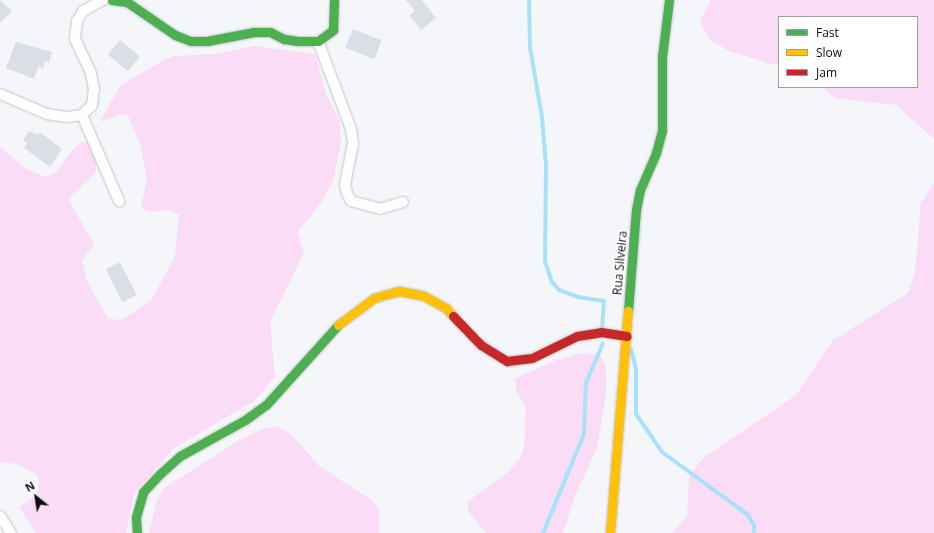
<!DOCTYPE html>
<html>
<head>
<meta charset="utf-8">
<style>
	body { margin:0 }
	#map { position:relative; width:934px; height:533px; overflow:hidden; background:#f5f6fa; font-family:"Open Sans",sans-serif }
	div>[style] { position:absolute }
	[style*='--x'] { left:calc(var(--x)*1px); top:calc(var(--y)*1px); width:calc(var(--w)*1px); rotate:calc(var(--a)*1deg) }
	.green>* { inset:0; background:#fadcf6 }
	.stream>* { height:4px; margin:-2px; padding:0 2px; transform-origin:2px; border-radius:2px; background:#a7e2f8 }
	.building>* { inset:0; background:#dbdfe5; transform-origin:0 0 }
	.roads { filter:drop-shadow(0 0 1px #c4c4cb) drop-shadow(0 0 1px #c4c4cb) }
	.street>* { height:10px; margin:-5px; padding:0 5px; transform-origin:5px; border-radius:5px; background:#fefefe }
	.fast>* { height:9px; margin:-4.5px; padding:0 4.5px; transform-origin:4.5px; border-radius:4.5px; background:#4caf50 }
	.slow>* { height:9px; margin:-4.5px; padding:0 4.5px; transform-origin:4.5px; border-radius:4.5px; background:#ffc107 }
	.jam>* { height:9px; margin:-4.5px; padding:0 4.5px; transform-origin:4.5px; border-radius:4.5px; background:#c62828 }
	span { translate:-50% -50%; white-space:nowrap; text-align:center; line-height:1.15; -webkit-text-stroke:4px #fff; paint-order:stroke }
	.street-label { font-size:12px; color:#0c0d16 }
	.legend { position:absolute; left:778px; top:16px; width:140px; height:72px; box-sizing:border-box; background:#fff; border:1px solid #9e9ea2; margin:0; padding:5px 7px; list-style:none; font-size:12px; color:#0c0d16 }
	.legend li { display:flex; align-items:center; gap:8px; height:20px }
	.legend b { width:20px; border:1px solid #9e9ea2 }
	.north { position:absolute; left:16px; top:477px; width:40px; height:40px; -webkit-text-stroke:3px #fff; paint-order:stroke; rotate:330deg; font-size:11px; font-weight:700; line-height:16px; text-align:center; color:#0c0d16 }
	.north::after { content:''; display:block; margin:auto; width:14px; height:18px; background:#0c0d16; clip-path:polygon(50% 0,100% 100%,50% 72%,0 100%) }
</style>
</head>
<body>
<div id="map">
	<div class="green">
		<i style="clip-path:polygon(711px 0,934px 0,934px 139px,896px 105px,835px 98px,822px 87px,917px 87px,917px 17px,779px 17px,779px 64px,771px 64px,729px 51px,710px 40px,700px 21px)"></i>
		<i style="clip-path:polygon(255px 46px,315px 54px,326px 94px,340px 122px,341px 143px,333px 181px,322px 201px,298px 232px,304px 253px,270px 322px,275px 377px,254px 401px,173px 449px,134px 494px,126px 533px,36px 533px,19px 507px,37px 495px,39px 479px,36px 474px,17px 464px,0 462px,0 147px,27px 169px,45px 177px,55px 173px,74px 148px,82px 142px,87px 142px,96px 161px,96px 172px,68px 199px,94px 244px,82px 261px,87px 281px,107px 317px,115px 320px,125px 318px,152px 299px,175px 256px,179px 215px,170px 210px,149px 212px,144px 210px,141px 205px,147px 180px,140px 144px,128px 116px,122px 114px,102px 122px,102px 117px,121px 85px,164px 60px,174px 56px,215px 54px)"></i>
		<i style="clip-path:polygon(934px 183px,934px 533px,672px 533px,687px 517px,689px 476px,702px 459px,796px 395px,832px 341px,908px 293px,915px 272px,921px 203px)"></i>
		<i style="clip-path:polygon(580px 353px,600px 356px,606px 364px,606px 395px,597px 448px,575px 496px,563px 533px,486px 533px,469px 512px,467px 502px,507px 473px,520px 458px,524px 448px,526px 408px,516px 390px,515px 379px,551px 362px)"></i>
		<i style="clip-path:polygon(278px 426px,291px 434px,319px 466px,373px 501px,379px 510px,379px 533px,149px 533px,157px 500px,165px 487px,243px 438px,262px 429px)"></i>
	</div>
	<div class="stream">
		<i style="--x:529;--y:0;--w:47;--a:88.8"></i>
		<i style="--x:530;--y:47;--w:71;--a:80.3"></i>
		<i style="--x:542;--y:117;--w:48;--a:85.2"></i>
		<i style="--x:546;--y:165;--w:96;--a:90.6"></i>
		<i style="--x:545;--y:261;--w:22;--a:72"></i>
		<i style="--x:552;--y:282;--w:11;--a:49"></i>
		<i style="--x:559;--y:290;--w:20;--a:20"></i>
		<i style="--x:578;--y:297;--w:26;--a:9"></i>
		<i style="--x:604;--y:301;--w:26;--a:94"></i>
		<i style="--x:631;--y:349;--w:21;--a:76"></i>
		<i style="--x:636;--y:369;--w:45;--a:90"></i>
		<i style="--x:636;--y:414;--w:46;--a:55.6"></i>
		<i style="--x:662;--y:452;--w:107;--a:36.2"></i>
		<i style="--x:748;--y:515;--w:12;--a:59"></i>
		<i style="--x:754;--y:525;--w:8;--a:90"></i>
		<i style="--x:543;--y:533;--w:107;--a:-67.5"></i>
		<i style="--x:584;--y:434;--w:51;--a:-87.8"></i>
		<i style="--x:586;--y:383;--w:43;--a:-67"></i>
	</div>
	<div class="building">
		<i style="clip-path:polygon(0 0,12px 11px,0 23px)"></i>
		<i style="clip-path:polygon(406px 0,422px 0,436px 18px,421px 30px,409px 15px,415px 11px)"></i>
		<i style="left:353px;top:29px;width:31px;height:20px;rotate:22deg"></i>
		<i style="left:120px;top:40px;width:26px;height:19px;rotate:40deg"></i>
		<i style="clip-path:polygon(16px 42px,52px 52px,49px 63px,45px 61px,43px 68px,38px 67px,34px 79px,6px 68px)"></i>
		<i style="clip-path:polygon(29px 131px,38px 135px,40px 132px,62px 149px,50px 167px,24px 148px,27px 143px,23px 140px)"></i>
		<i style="left:120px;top:262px;width:37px;height:16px;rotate:63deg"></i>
	</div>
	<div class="roads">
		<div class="street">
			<i style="--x:318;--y:41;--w:94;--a:69.4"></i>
			<i style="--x:351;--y:129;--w:14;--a:82"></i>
			<i style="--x:353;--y:143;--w:43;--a:100.8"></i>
			<i style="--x:345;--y:185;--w:8;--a:76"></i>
			<i style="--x:347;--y:193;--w:9;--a:63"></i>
			<i style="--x:351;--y:201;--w:30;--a:15"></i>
			<i style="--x:380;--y:209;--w:24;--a:-17"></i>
			<i style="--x:0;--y:94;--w:51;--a:23.1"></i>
			<i style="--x:47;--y:114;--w:20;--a:9"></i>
			<i style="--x:67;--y:117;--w:15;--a:-8"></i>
			<i style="--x:82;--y:115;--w:14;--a:-45"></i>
			<i style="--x:92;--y:105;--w:16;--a:-83"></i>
			<i style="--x:94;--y:89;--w:16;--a:-101"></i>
			<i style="--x:91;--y:73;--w:38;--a:-115"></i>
			<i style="--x:75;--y:38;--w:17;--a:-83"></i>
			<i style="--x:77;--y:21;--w:12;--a:-59"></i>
			<i style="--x:83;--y:11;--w:23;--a:-29"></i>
			<i style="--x:82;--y:115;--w:94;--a:66.7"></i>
			<i style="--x:0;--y:516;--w:20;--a:57"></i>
		</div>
		<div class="fast">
			<i style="--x:112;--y:0;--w:15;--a:8"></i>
			<i style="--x:127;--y:2;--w:58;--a:34.5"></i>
			<i style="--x:175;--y:35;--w:17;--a:21"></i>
			<i style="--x:191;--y:41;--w:16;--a:0"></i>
			<i style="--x:207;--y:41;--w:48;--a:-10.8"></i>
			<i style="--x:254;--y:32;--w:16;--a:0"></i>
			<i style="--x:270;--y:32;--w:16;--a:27"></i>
			<i style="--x:284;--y:39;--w:14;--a:8"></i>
			<i style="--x:298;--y:41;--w:20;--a:0"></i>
			<i style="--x:318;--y:41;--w:19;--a:-36"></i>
			<i style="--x:333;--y:30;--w:30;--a:-88"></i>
			<i style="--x:628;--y:311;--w:101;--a:-85.5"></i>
			<i style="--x:636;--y:210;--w:20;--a:-79"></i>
			<i style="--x:640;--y:190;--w:40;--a:-66.6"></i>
			<i style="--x:656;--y:153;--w:24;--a:-75"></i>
			<i style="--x:662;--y:130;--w:73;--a:-90"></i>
			<i style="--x:662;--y:57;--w:57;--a:-83"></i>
			<i style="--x:137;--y:533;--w:16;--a:-94"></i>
			<i style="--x:136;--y:517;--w:26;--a:-74"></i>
			<i style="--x:143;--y:492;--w:26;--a:-47"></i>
			<i style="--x:161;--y:473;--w:25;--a:-42"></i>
			<i style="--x:180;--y:456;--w:74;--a:-29"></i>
			<i style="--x:245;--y:420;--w:26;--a:-36"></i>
			<i style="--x:266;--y:405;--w:108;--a:-48"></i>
		</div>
		<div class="slow">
			<i style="--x:338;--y:325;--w:45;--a:-36.9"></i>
			<i style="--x:374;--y:298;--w:26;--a:-16"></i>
			<i style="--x:399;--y:291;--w:25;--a:11"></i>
			<i style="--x:424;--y:296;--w:25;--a:29"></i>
			<i style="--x:446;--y:308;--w:11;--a:49"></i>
			<i style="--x:610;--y:533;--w:223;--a:-85.4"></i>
		</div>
		<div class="jam">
			<i style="--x:453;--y:316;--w:40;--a:46"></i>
			<i style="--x:481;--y:345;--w:31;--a:32"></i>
			<i style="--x:507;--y:361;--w:25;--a:-7"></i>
			<i style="--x:532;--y:358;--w:50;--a:-26.1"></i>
			<i style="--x:577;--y:336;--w:24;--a:-9"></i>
			<i style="--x:601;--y:332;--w:26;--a:9"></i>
		</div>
	</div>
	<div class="street-label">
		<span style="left:620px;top:263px;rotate:-85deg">Rua Silveira</span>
	</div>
	<ul class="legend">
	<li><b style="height:5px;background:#4caf50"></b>Fast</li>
	<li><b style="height:5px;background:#ffc107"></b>Slow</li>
	<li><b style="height:5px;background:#c62828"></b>Jam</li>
	</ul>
	<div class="north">N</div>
</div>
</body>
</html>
